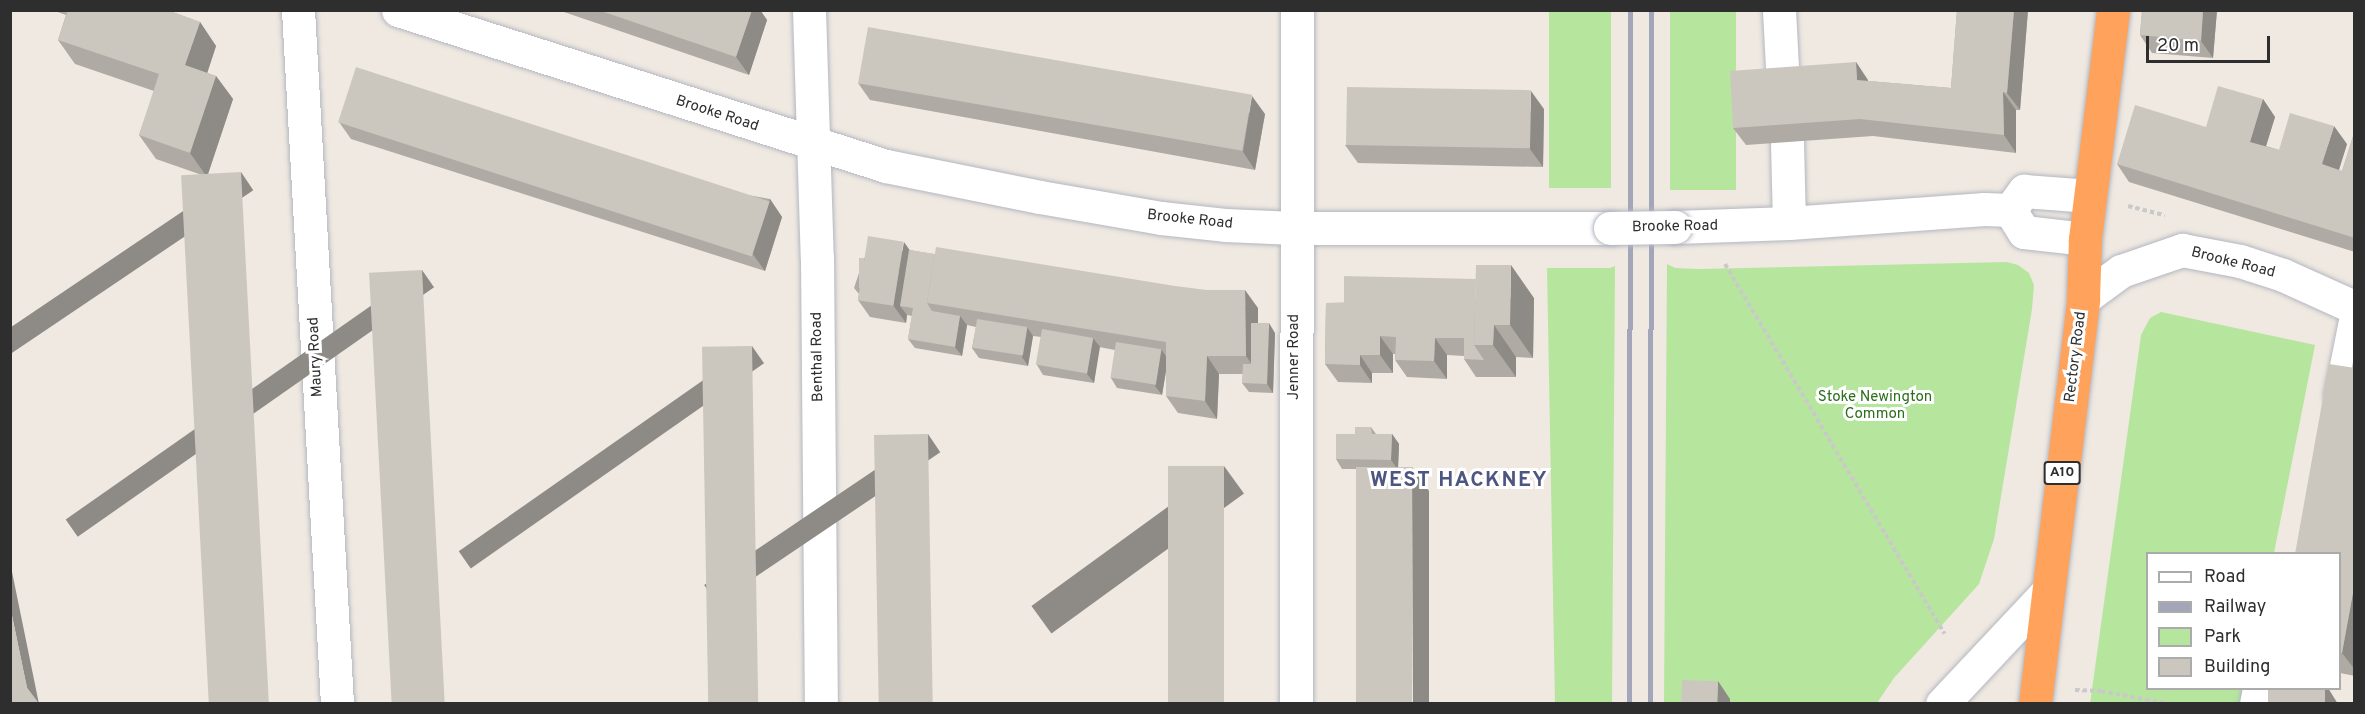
<!DOCTYPE html>
<html>
<head>
<meta charset="utf-8">
<style>
	body { margin:0 }
	#map { position:relative; width:2365px; height:714px; overflow:hidden; background:#efe9e1; font-family:Overpass,sans-serif }
	div>[style] { position:absolute }
	[style*='--x'] { left:calc(var(--x)*1px); top:calc(var(--y)*1px); width:calc(var(--w)*1px); rotate:calc(var(--a)*1deg) }
	.green>* { inset:0; background:#b6e59e; transform-origin:0 0 }
	.path>* { height:4px; margin-top:-2px; transform-origin:0; background:repeating-linear-gradient(90deg,#c9c9c9 0 4.5px,transparent 0 7.5px) }
	.roads { filter:drop-shadow(0 0 2px #b4b7c1) drop-shadow(0 0 2px #b4b7c1) }
	.lane>* { height:22px; margin:-11px; padding:0 11px; transform-origin:11px; border-radius:11px; background:#fff }
	.street>* { height:33px; margin:-16.5px; padding:0 16.5px; transform-origin:16.5px; border-radius:16.5px; background:#fff }
	.secondary>* { height:33px; margin:-16.5px; padding:0 16.5px; transform-origin:16.5px; border-radius:16.5px; background:#fff }
	.highway>* { height:33px; margin:-16.5px; padding:0 16.5px; transform-origin:16.5px; border-radius:16.5px; background:#ffa35c }
	.rail>* { height:4.5px; margin:-2.25px; padding:0 2.25px; transform-origin:2.25px; border-radius:2.25px; background:#a3a6b8 }
	.bridges { filter:drop-shadow(0 0 2px #b4b7c1) drop-shadow(0 0 2px #b4b7c1) }
	.street-bridge>* { height:33px; margin:-16.5px; padding:0 16.5px; transform-origin:16.5px; border-radius:16.5px; background:#fff }
	.wall>* { inset:0; background:#afaba4 }
	.shaded-wall>* { inset:0; background:#8e8b86; transform-origin:0 0 }
	.building>* { inset:0; background:#cbc7bf; transform-origin:0 0 }
	span { translate:-50% -50%; white-space:nowrap; text-align:center; line-height:1.15; -webkit-text-stroke:6px #fff; paint-order:stroke }
	.shield-label span { padding:2px 4px; background:#fff; border:2px solid; border-radius:4px; -webkit-text-stroke-width:0 }
	.shield-label { font-size:14px; color:#2e2e2e; font-weight:700 }
	.street-label { font-size:15px; color:#2e2e2e }
	.park-label { font-size:15px; color:#2c6e1b }
	.district-label { font-size:21px; color:#4d5680; font-weight:700; letter-spacing:1.5px }
	.frame { position:absolute; inset:0; border:12px solid #2e2e2e; pointer-events:none }
	.legend { position:absolute; left:2146px; top:552px; width:195px; height:138px; box-sizing:border-box; background:#fff; border:2px solid #ababab; margin:0; padding:8px 10px; list-style:none; font-size:18px; color:#2e2e2e }
	.legend li { display:flex; align-items:center; gap:12px; height:30px }
	.legend b { width:30px; border:2px solid #ababab }
	.scale { position:absolute; left:2146px; top:36px; width:124px; height:27px; box-sizing:border-box; border:3px solid #2e2e2e; border-top:0; padding-left:8px; font-size:18px; line-height:21px; white-space:nowrap; color:#2e2e2e; -webkit-text-stroke:4px #fff; paint-order:stroke }
</style>
</head>
<body>
<div id="map">
	<div class="green">
		<i style="left:1549px;top:11px;width:62px;height:177px"></i>
		<i style="left:1670px;top:11px;width:66px;height:179px"></i>
		<i style="clip-path:polygon(2007px 262px,2018px 265px,2029px 273px,2034px 285px,2032px 309px,1994px 539px,1979px 584px,1894px 678px,1877px 703px,1664px 704px,1667px 264px,1675px 268px,1699px 269px)"></i>
		<i style="clip-path:polygon(1615px 266px,1612px 703px,1555px 703px,1547px 268px,1610px 268px)"></i>
		<i style="clip-path:polygon(2161px 312px,2315px 345px,2274px 553px,2148px 554px,2148px 688px,2247px 689px,2244px 703px,2090px 704px,2141px 335px,2150px 318px)"></i>
	</div>
	<div class="path">
		<i style="--x:2128;--y:206;--w:38;--a:14"></i>
		<i style="--x:1725;--y:264;--w:430;--a:59.3"></i>
		<i style="--x:2075;--y:690;--w:26;--a:2"></i>
		<i style="--x:2101;--y:691;--w:70;--a:10.7"></i>
	</div>
	<div class="roads">
		<div class="lane">
			<i style="--x:2335;--y:396;--w:92;--a:-78.7"></i>
		</div>
		<div class="street">
			<i style="--x:298;--y:10;--w:695;--a:86.78"></i>
			<i style="--x:398;--y:10;--w:512;--a:17.73"></i>
			<i style="--x:886;--y:166;--w:157;--a:11.4"></i>
			<i style="--x:1040;--y:197;--w:123;--a:9.8"></i>
			<i style="--x:1161;--y:218;--w:64;--a:6.2"></i>
			<i style="--x:1225;--y:225;--w:70;--a:2.5"></i>
			<i style="--x:1295;--y:228;--w:315;--a:0"></i>
			<i style="--x:809;--y:10;--w:248;--a:88.2"></i>
			<i style="--x:817;--y:258;--w:446;--a:89.5"></i>
			<i style="--x:1779;--y:10;--w:76;--a:87"></i>
			<i style="--x:1787;--y:142;--w:81;--a:88.6"></i>
			<i style="--x:2010;--y:210;--w:24;--a:-54"></i>
			<i style="--x:2024;--y:191;--w:66;--a:4.3"></i>
			<i style="--x:2010;--y:210;--w:26;--a:58"></i>
			<i style="--x:2024;--y:232;--w:61;--a:6.5"></i>
			<i style="--x:1675;--y:227;--w:114;--a:-2"></i>
			<i style="--x:1789;--y:223;--w:196;--a:-4.1"></i>
			<i style="--x:1984;--y:209;--w:26;--a:2"></i>
			<i style="--x:2083;--y:299;--w:47;--a:-36.4"></i>
			<i style="--x:2121;--y:271;--w:65;--a:-19"></i>
			<i style="--x:2182;--y:250;--w:59;--a:10.7"></i>
			<i style="--x:2240;--y:261;--w:45;--a:18"></i>
			<i style="--x:2283;--y:275;--w:78;--a:24.3"></i>
			<i style="--x:1296;--y:704;--w:694;--a:-89.92"></i>
			<i style="--x:2256;--y:704;--w:16;--a:-79"></i>
		</div>
		<div class="secondary">
			<i style="--x:1942;--y:704;--w:154;--a:-46.8"></i>
		</div>
		<div class="highway">
			<i style="--x:2035;--y:704;--w:408;--a:-83.2"></i>
			<i style="--x:2083;--y:299;--w:60;--a:-88.1"></i>
			<i style="--x:2085;--y:239;--w:231;--a:-83"></i>
		</div>
	</div>
	<div class="rail">
		<i style="--x:1629;--y:704;--w:694;--a:-89.92"></i>
		<i style="--x:1650;--y:704;--w:694;--a:-89.92"></i>
	</div>
	<div class="bridges">
		<div class="street-bridge">
			<i style="--x:1610;--y:228;--w:65;--a:-0.9"></i>
		</div>
	</div>
	<div class="wall">
		<i style="clip-path:polygon(52px 10px,167px 10px,200px 22px,216px 46px,207px 73px,216px 76px,233px 99px,208px 174px,253px 190px,199px 174px,156px 159px,139px 135px,154px 91px,75px 64px,58px 40px,66px 15px)"></i>
		<i style="clip-path:polygon(558px 10px,760px 10px,767px 20px,749px 75px)"></i>
		<i style="clip-path:polygon(1957px 10px,2028px 10px,2020px 110px,2016px 110px,2016px 153px,1873px 136px,1746px 145px,1733px 128px,1856px 62px,1868px 81px,1951px 88px)"></i>
		<i style="clip-path:polygon(2142px 10px,2217px 10px,2213px 58px,2152px 53px,2140px 35px)"></i>
		<i style="clip-path:polygon(858px 83px,1265px 114px,1255px 170px,870px 100px)"></i>
		<i style="clip-path:polygon(2263px 99px,2275px 117px,2266px 146px,2279px 150px,2347px 144px,2339px 170px,2342px 171px,2355px 130px,2355px 252px,2129px 182px,2117px 164px,2206px 127px)"></i>
		<i style="clip-path:polygon(1544px 109px,1543px 167px,1358px 163px,1345px 145px)"></i>
		<i style="clip-path:polygon(339px 122px,770px 199px,782px 217px,765px 271px,351px 139px)"></i>
		<i style="clip-path:polygon(909px 250px,1258px 308px,1258px 323px,1275px 333px,1273px 393px,1249px 392px,1242px 383px,1243px 374px,1219px 374px,1217px 419px,1178px 413px,1166px 396px,1166px 371px,1162px 395px,1117px 388px,1111px 378px,1115px 350px,1099px 347px,1094px 383px,1043px 375px,1037px 365px,1041px 337px,1033px 336px,1028px 366px,979px 358px,972px 348px,976px 327px,967px 325px,962px 356px,915px 348px,908px 339px,912px 316px,907px 315px,906px 323px,870px 317px,858px 300px,859px 294px,854px 288px,864px 258px)"></i>
		<i style="clip-path:polygon(1534px 298px,1533px 358px,1516px 357px,1516px 377px,1476px 377px,1464px 359px,1464px 356px,1447px 355px,1447px 379px,1407px 377px,1395px 360px,1395px 354px,1393px 354px,1393px 373px,1372px 373px,1372px 383px,1338px 382px,1325px 364px,1326px 303px)"></i>
		<i style="clip-path:polygon(2355px 368px,2355px 676px,2340px 673px,2340px 554px)"></i>
		<i style="clip-path:polygon(1371px 427px,1376px 434px,1392px 434px,1399px 444px,1398px 467px,1429px 491px,1356px 469px,1342px 469px,1336px 459px,1355px 434px)"></i>
	</div>
	<div class="shaded-wall">
		<i style="clip-path:polygon(752px 10px,760px 10px,767px 20px,749px 75px,736px 57px)"></i>
		<i style="clip-path:polygon(2014px 10px,2028px 10px,2020px 110px,2007px 93px)"></i>
		<i style="clip-path:polygon(2203px 10px,2217px 10px,2213px 58px,2201px 41px)"></i>
		<i style="clip-path:polygon(200px 22px,216px 46px,202px 89px,185px 65px)"></i>
		<i style="clip-path:polygon(1856px 62px,1868px 80px,1870px 97px,1857px 80px)"></i>
		<i style="clip-path:polygon(216px 76px,233px 99px,207px 177px,190px 153px)"></i>
		<i style="clip-path:polygon(1531px 91px,1544px 109px,1543px 167px,1530px 149px)"></i>
		<i style="clip-path:polygon(2003px 92px,2016px 110px,2016px 153px,2004px 135px)"></i>
		<i style="clip-path:polygon(1252px 96px,1265px 114px,1255px 170px,1243px 152px)"></i>
		<i style="clip-path:polygon(2263px 99px,2275px 117px,2262px 159px,2250px 142px)"></i>
		<i style="clip-path:polygon(2334px 126px,2347px 144px,2335px 182px,2322px 164px)"></i>
		<i style="left:241px;top:172px;width:22px;height:533px;rotate:56deg"></i>
		<i style="clip-path:polygon(770px 199px,782px 217px,765px 271px,752px 253px)"></i>
		<i style="clip-path:polygon(904px 242px,916px 259px,900px 306px,907px 315px,906px 323px,893px 305px)"></i>
		<i style="clip-path:polygon(1511px 265px,1534px 298px,1533px 358px,1510px 325px)"></i>
		<i style="left:422px;top:270px;width:21px;height:435px;rotate:55deg"></i>
		<i style="clip-path:polygon(1245px 290px,1258px 308px,1258px 373px,1246px 356px)"></i>
		<i style="clip-path:polygon(960px 316px,967px 325px,962px 356px,955px 347px)"></i>
		<i style="clip-path:polygon(1269px 323px,1275px 333px,1273px 393px,1267px 384px)"></i>
		<i style="clip-path:polygon(1494px 325px,1516px 357px,1516px 377px,1493px 345px)"></i>
		<i style="clip-path:polygon(1027px 327px,1033px 336px,1028px 366px,1022px 357px)"></i>
		<i style="clip-path:polygon(1380px 336px,1393px 354px,1393px 373px,1380px 355px)"></i>
		<i style="clip-path:polygon(1093px 338px,1100px 347px,1094px 383px,1087px 374px)"></i>
		<i style="clip-path:polygon(1435px 338px,1447px 355px,1447px 379px,1434px 361px)"></i>
		<i style="left:752px;top:346px;width:21px;height:358px;rotate:55deg"></i>
		<i style="clip-path:polygon(1161px 349px,1168px 359px,1162px 395px,1155px 386px)"></i>
		<i style="clip-path:polygon(1360px 355px,1372px 373px,1372px 383px,1360px 365px)"></i>
		<i style="clip-path:polygon(1207px 356px,1219px 374px,1217px 419px,1205px 401px)"></i>
		<i style="left:928px;top:434px;width:22px;height:270px;rotate:56deg"></i>
		<i style="clip-path:polygon(1392px 434px,1399px 444px,1398px 470px,1391px 460px)"></i>
		<i style="left:1224px;top:466px;width:34px;height:238px;rotate:54deg"></i>
		<i style="clip-path:polygon(1412px 467px,1429px 491px,1429px 704px,1413px 704px)"></i>
		<i style="clip-path:polygon(10px 562px,39px 704px,27px 688px,10px 606px)"></i>
		<i style="clip-path:polygon(2355px 582px,2355px 670px,2342px 653px)"></i>
		<i style="clip-path:polygon(1718px 681px,1730px 699px,1730px 704px,1717px 704px)"></i>
		<i style="clip-path:polygon(2325px 688px,2328px 688px,2338px 704px,2323px 704px)"></i>
	</div>
	<div class="building">
		<i style="clip-path:polygon(68px 10px,167px 10px,200px 22px,185px 65px,216px 76px,190px 153px,139px 135px,159px 74px,58px 40px)"></i>
		<i style="clip-path:polygon(598px 10px,752px 10px,736px 57px)"></i>
		<i style="clip-path:polygon(1957px 10px,2014px 10px,2007px 93px,2003px 92px,2004px 135px,1860px 119px,1733px 128px,1730px 71px,1856px 62px,1857px 80px,1951px 88px)"></i>
		<i style="clip-path:polygon(2142px 10px,2203px 10px,2201px 41px,2140px 35px)"></i>
		<i style="left:868px;top:27px;width:390px;height:57px;rotate:10deg"></i>
		<i style="left:356px;top:67px;width:435px;height:58px;rotate:18deg"></i>
		<i style="clip-path:polygon(2218px 86px,2263px 99px,2250px 142px,2279px 150px,2290px 113px,2334px 126px,2322px 164px,2342px 171px,2355px 130px,2355px 238px,2117px 164px,2135px 105px,2206px 127px)"></i>
		<i style="left:1347px;top:87px;width:184px;height:58px;rotate:1deg"></i>
		<i style="left:241px;top:172px;width:533px;height:60px;rotate:87deg"></i>
		<i style="left:868px;top:236px;width:36px;height:65px;rotate:9deg"></i>
		<i style="clip-path:polygon(936px 247px,1175px 286px,1207px 290px,1245px 290px,1246px 356px,1207px 356px,1205px 401px,1166px 396px,1166px 342px,927px 303px)"></i>
		<i style="clip-path:polygon(909px 250px,935px 254px,927px 303px,932px 311px,960px 316px,955px 347px,908px 339px,913px 308px,900px 306px)"></i>
		<i style="left:859px;top:258px;width:5px;height:30px"></i>
		<i style="clip-path:polygon(1476px 265px,1511px 265px,1510px 325px,1494px 325px,1493px 345px,1474px 345px)"></i>
		<i style="left:422px;top:270px;width:435px;height:53px;rotate:87deg"></i>
		<i style="clip-path:polygon(1344px 276px,1476px 279px,1474px 345px,1484px 360px,1464px 359px,1464px 338px,1435px 338px,1434px 361px,1395px 360px,1396px 337px,1380px 336px,1380px 355px,1360px 355px,1360px 365px,1325px 364px,1326px 303px,1344px 303px)"></i>
		<i style="left:977px;top:319px;width:51px;height:29px;rotate:9deg"></i>
		<i style="clip-path:polygon(1251px 323px,1269px 323px,1267px 384px,1242px 383px,1243px 364px,1251px 364px)"></i>
		<i style="left:1042px;top:329px;width:52px;height:36px;rotate:10deg"></i>
		<i style="left:1116px;top:342px;width:46px;height:36px;rotate:9deg"></i>
		<i style="left:752px;top:346px;width:358px;height:50px;rotate:89deg"></i>
		<i style="clip-path:polygon(2329px 364px,2355px 368px,2355px 582px,2342px 653px,2340px 652px,2340px 554px,2295px 554px)"></i>
		<i style="clip-path:polygon(1355px 427px,1371px 427px,1372px 434px,1392px 434px,1391px 460px,1336px 459px,1336px 434px,1355px 434px)"></i>
		<i style="left:928px;top:434px;width:270px;height:54px;rotate:89deg"></i>
		<i style="left:1168px;top:466px;width:56px;height:238px"></i>
		<i style="left:1356px;top:467px;width:56px;height:237px"></i>
		<i style="clip-path:polygon(10px 606px,27px 688px,39px 704px,10px 704px)"></i>
		<i style="left:1682px;top:680px;width:36px;height:24px;rotate:2deg"></i>
		<i style="left:2268px;top:688px;width:57px;height:16px"></i>
	</div>
	<div class="shield-label">
		<span style="left:2062px;top:473px">A10</span>
	</div>
	<div class="street-label">
		<span style="left:717px;top:114px;rotate:18deg">Brooke Road</span>
		<span style="left:1190px;top:220px;rotate:6deg">Brooke Road</span>
		<span style="left:1675px;top:227px;rotate:-1deg">Brooke Road</span>
		<span style="left:2233px;top:263px;rotate:14deg">Brooke Road</span>
		<span style="left:316px;top:357px;rotate:-93deg">Maury Road</span>
		<span style="left:818px;top:357px;rotate:-91deg">Benthal Road</span>
		<span style="left:1295px;top:357px;rotate:-90deg">Jenner Road</span>
		<span style="left:2076px;top:357px;rotate:-83deg">Rectory Road</span>
	</div>
	<div class="park-label">
		<span style="left:1875px;top:406px">Stoke Newington<br>Common</span>
	</div>
	<div class="district-label">
		<span style="left:1459px;top:481px">WEST HACKNEY</span>
	</div>
	<div class="frame"></div>
	<ul class="legend">
	<li><b style="height:8px;background:#fff"></b>Road</li>
	<li><b style="height:8px;background:#a3a6b8"></b>Railway</li>
	<li><b style="height:16px;background:#b6e59e"></b>Park</li>
	<li><b style="height:16px;background:#cbc7bf"></b>Building</li>
	</ul>
	<div class="scale">20 m</div>
</div>
</body>
</html>
